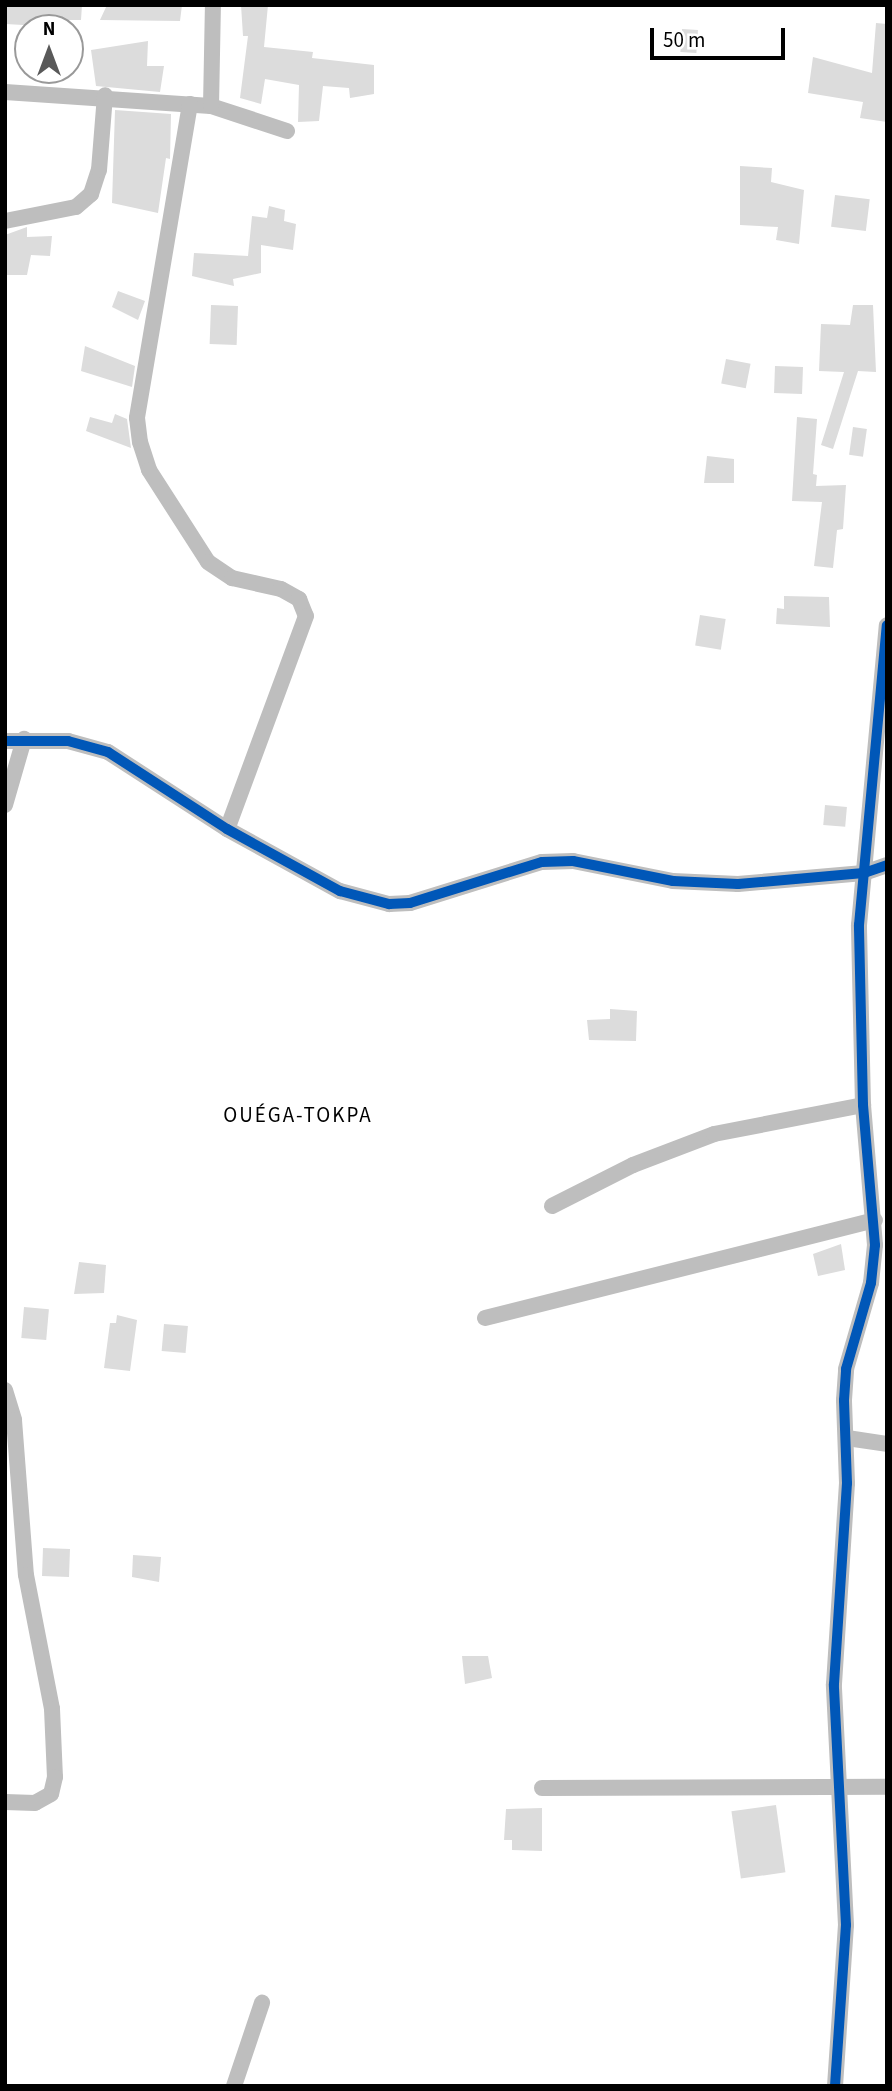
<!DOCTYPE html>
<html>
<head>
<meta charset="utf-8">
<style>
	body { margin:0 }
	#map { position:relative; width:892px; height:2091px; overflow:hidden; background:#fff; font-family:"Source Sans 3",sans-serif }
	div>[style] { position:absolute }
	[style*='--x'] { left:calc(var(--x)*1px); top:calc(var(--y)*1px); width:calc(var(--w)*1px); rotate:calc(var(--a)*1deg) }
	.building>* { inset:0; background:#dcdcdc; transform-origin:0 0 }
	.minor>* { height:16px; margin:-8px; padding:0 8px; transform-origin:8px; border-radius:8px; background:#bebebe }
	.cycleway>* { height:10px; margin:-5px; padding:0 5px; transform-origin:5px; border-radius:5px; background:#0057b8 }
	span { translate:-50% -50%; white-space:nowrap; text-align:center; line-height:1.15; -webkit-text-stroke:7px #fff; paint-order:stroke }
	.quarter-label { font-size:21px; color:#000; letter-spacing:2px }
	.frame { position:absolute; inset:0; border:7px solid #000; pointer-events:none }
	.north { position:absolute; left:14px; top:14px; width:70px; height:70px; box-sizing:border-box; background:#fff; border:2px solid #999; border-radius:50%; rotate:0deg; font-size:19px; font-weight:700; line-height:28px; text-align:center; color:#000 }
	.north::after { content:''; display:block; margin:auto; width:24px; height:32px; background:#595959; clip-path:polygon(50% 0,100% 100%,50% 72%,0 100%) }
	.scale { position:absolute; left:650px; top:28px; width:135px; height:32px; box-sizing:border-box; border:4px solid #000; border-top:0; padding-left:9px; font-size:21px; line-height:24px; white-space:nowrap; color:#000; -webkit-text-stroke:5px #fff; paint-order:stroke }
</style>
</head>
<body>
<div id="map">
	<div class="building">
		<i style="clip-path:polygon(5px 5px,82px 5px,81px 20px,62px 20px,60px 27px,5px 24px)"></i>
		<i style="clip-path:polygon(107px 5px,182px 5px,180px 21px,100px 20px)"></i>
		<i style="clip-path:polygon(241px 5px,268px 5px,264px 47px,313px 52px,312px 58px,374px 65px,374px 94px,350px 98px,349px 88px,323px 86px,319px 121px,298px 122px,299px 85px,265px 79px,261px 104px,240px 98px,248px 36px,243px 36px)"></i>
		<i style="clip-path:polygon(876px 23px,887px 24px,887px 122px,860px 118px,863px 102px,808px 93px,813px 57px,872px 73px)"></i>
		<i style="left:682px;top:29px;width:16px;height:23px;rotate:4deg"></i>
		<i style="clip-path:polygon(148px 41px,147px 66px,164px 66px,160px 92px,96px 86px,91px 50px)"></i>
		<i style="clip-path:polygon(115px 110px,171px 114px,170px 159px,166px 158px,158px 213px,112px 203px)"></i>
		<i style="clip-path:polygon(740px 166px,772px 168px,771px 182px,804px 190px,799px 244px,776px 240px,778px 227px,740px 225px)"></i>
		<i style="left:835px;top:195px;width:35px;height:32px;rotate:7deg"></i>
		<i style="clip-path:polygon(269px 206px,285px 210px,284px 221px,296px 224px,293px 250px,261px 245px,261px 273px,233px 279px,234px 286px,192px 276px,194px 253px,248px 256px,252px 216px,267px 218px)"></i>
		<i style="clip-path:polygon(27px 227px,27px 237px,52px 236px,50px 256px,31px 255px,27px 275px,5px 275px,5px 235px)"></i>
		<i style="clip-path:polygon(118px 291px,145px 301px,138px 320px,112px 307px)"></i>
		<i style="left:211px;top:305px;width:27px;height:39px;rotate:2deg"></i>
		<i style="clip-path:polygon(853px 305px,873px 305px,876px 372px,858px 371px,833px 449px,821px 445px,844px 372px,819px 371px,821px 324px,850px 325px)"></i>
		<i style="clip-path:polygon(85px 346px,135px 366px,132px 387px,81px 371px)"></i>
		<i style="left:726px;top:359px;width:25px;height:25px;rotate:11deg"></i>
		<i style="left:775px;top:366px;width:28px;height:27px;rotate:2deg"></i>
		<i style="clip-path:polygon(115px 414px,127px 419px,131px 448px,86px 431px,90px 417px,112px 423px)"></i>
		<i style="clip-path:polygon(797px 417px,817px 419px,813px 474px,817px 475px,816px 486px,846px 485px,843px 529px,837px 530px,833px 568px,814px 566px,822px 502px,792px 501px)"></i>
		<i style="left:853px;top:427px;width:14px;height:28px;rotate:8deg"></i>
		<i style="clip-path:polygon(707px 456px,734px 459px,734px 483px,704px 483px)"></i>
		<i style="clip-path:polygon(784px 596px,829px 597px,830px 627px,776px 624px,777px 608px,784px 609px)"></i>
		<i style="left:700px;top:615px;width:26px;height:31px;rotate:9deg"></i>
		<i style="left:825px;top:805px;width:22px;height:20px;rotate:5deg"></i>
		<i style="clip-path:polygon(610px 1009px,637px 1011px,636px 1041px,589px 1040px,587px 1020px,610px 1019px)"></i>
		<i style="clip-path:polygon(841px 1244px,845px 1270px,818px 1276px,813px 1254px)"></i>
		<i style="clip-path:polygon(79px 1262px,106px 1265px,104px 1293px,74px 1294px)"></i>
		<i style="left:24px;top:1307px;width:25px;height:31px;rotate:5deg"></i>
		<i style="clip-path:polygon(117px 1315px,137px 1320px,130px 1371px,104px 1368px,110px 1323px,116px 1323px)"></i>
		<i style="left:164px;top:1324px;width:24px;height:27px;rotate:5deg"></i>
		<i style="left:43px;top:1548px;width:27px;height:28px;rotate:2deg"></i>
		<i style="clip-path:polygon(133px 1555px,161px 1557px,159px 1582px,132px 1577px)"></i>
		<i style="clip-path:polygon(462px 1656px,488px 1656px,492px 1678px,465px 1684px)"></i>
		<i style="left:776px;top:1805px;width:68px;height:45px;rotate:82deg"></i>
		<i style="clip-path:polygon(542px 1808px,542px 1851px,512px 1850px,512px 1840px,504px 1840px,506px 1809px)"></i>
	</div>
	<div class="minor">
		<i style="--x:5;--y:92;--w:206;--a:3.9"></i>
		<i style="--x:211;--y:106;--w:80;--a:18.2"></i>
		<i style="--x:190;--y:104;--w:318;--a:99.6"></i>
		<i style="--x:137;--y:418;--w:24;--a:83"></i>
		<i style="--x:140;--y:442;--w:29;--a:72"></i>
		<i style="--x:149;--y:470;--w:109;--a:57.3"></i>
		<i style="--x:208;--y:562;--w:29;--a:34"></i>
		<i style="--x:232;--y:578;--w:50;--a:12.7"></i>
		<i style="--x:281;--y:589;--w:21;--a:29"></i>
		<i style="--x:299;--y:599;--w:18;--a:68"></i>
		<i style="--x:306;--y:616;--w:227;--a:110.3"></i>
		<i style="--x:211;--y:106;--w:101;--a:-88.9"></i>
		<i style="--x:5;--y:221;--w:72;--a:-11.2"></i>
		<i style="--x:76;--y:207;--w:20;--a:-41"></i>
		<i style="--x:91;--y:194;--w:25;--a:-72"></i>
		<i style="--x:99;--y:170;--w:75;--a:-85.4"></i>
		<i style="--x:5;--y:741;--w:63;--a:0"></i>
		<i style="--x:68;--y:741;--w:41;--a:15.4"></i>
		<i style="--x:108;--y:752;--w:142;--a:32.9"></i>
		<i style="--x:227;--y:829;--w:129;--a:28.8"></i>
		<i style="--x:340;--y:891;--w:51;--a:14.9"></i>
		<i style="--x:389;--y:904;--w:21;--a:-3"></i>
		<i style="--x:410;--y:903;--w:138;--a:-17.3"></i>
		<i style="--x:542;--y:862;--w:31;--a:-2"></i>
		<i style="--x:573;--y:861;--w:102;--a:11.3"></i>
		<i style="--x:673;--y:881;--w:65;--a:2.6"></i>
		<i style="--x:738;--y:884;--w:126;--a:-5"></i>
		<i style="--x:864;--y:873;--w:24;--a:-19"></i>
		<i style="--x:5;--y:805;--w:69;--a:-73.9"></i>
		<i style="--x:552;--y:1206;--w:91;--a:-26.8"></i>
		<i style="--x:633;--y:1165;--w:87;--a:-20.9"></i>
		<i style="--x:714;--y:1134;--w:152;--a:-11"></i>
		<i style="--x:485;--y:1318;--w:402;--a:-14.1"></i>
		<i style="--x:5;--y:1390;--w:31;--a:73"></i>
		<i style="--x:14;--y:1420;--w:155;--a:85.6"></i>
		<i style="--x:26;--y:1575;--w:136;--a:79"></i>
		<i style="--x:52;--y:1709;--w:68;--a:87.5"></i>
		<i style="--x:55;--y:1777;--w:17;--a:103"></i>
		<i style="--x:51;--y:1794;--w:18;--a:151"></i>
		<i style="--x:35;--y:1803;--w:30;--a:-178"></i>
		<i style="--x:847;--y:1438;--w:40;--a:8.5"></i>
		<i style="--x:542;--y:1788;--w:345;--a:-0.2"></i>
		<i style="--x:234;--y:2086;--w:88;--a:-71.4"></i>
		<i style="--x:835;--y:2086;--w:161;--a:-86.1"></i>
		<i style="--x:846;--y:1925;--w:241;--a:-92.9"></i>
		<i style="--x:834;--y:1684;--w:201;--a:-86.3"></i>
		<i style="--x:847;--y:1483;--w:83;--a:-92.1"></i>
		<i style="--x:844;--y:1400;--w:31;--a:-86"></i>
		<i style="--x:846;--y:1369;--w:90;--a:-73.8"></i>
		<i style="--x:871;--y:1283;--w:38;--a:-84"></i>
		<i style="--x:875;--y:1245;--w:141;--a:-94.9"></i>
		<i style="--x:863;--y:1105;--w:180;--a:-91.3"></i>
		<i style="--x:859;--y:925;--w:301;--a:-84.7"></i>
	</div>
	<div class="cycleway">
		<i style="--x:5;--y:741;--w:63;--a:0"></i>
		<i style="--x:68;--y:741;--w:41;--a:15.4"></i>
		<i style="--x:108;--y:752;--w:142;--a:32.9"></i>
		<i style="--x:227;--y:829;--w:129;--a:28.8"></i>
		<i style="--x:340;--y:891;--w:51;--a:14.9"></i>
		<i style="--x:389;--y:904;--w:21;--a:-3"></i>
		<i style="--x:410;--y:903;--w:138;--a:-17.3"></i>
		<i style="--x:542;--y:862;--w:31;--a:-2"></i>
		<i style="--x:573;--y:861;--w:102;--a:11.3"></i>
		<i style="--x:673;--y:881;--w:65;--a:2.6"></i>
		<i style="--x:738;--y:884;--w:126;--a:-5"></i>
		<i style="--x:864;--y:873;--w:24;--a:-19"></i>
		<i style="--x:835;--y:2086;--w:161;--a:-86.1"></i>
		<i style="--x:846;--y:1925;--w:241;--a:-92.9"></i>
		<i style="--x:834;--y:1684;--w:201;--a:-86.3"></i>
		<i style="--x:847;--y:1483;--w:83;--a:-92.1"></i>
		<i style="--x:844;--y:1400;--w:31;--a:-86"></i>
		<i style="--x:846;--y:1369;--w:90;--a:-73.8"></i>
		<i style="--x:871;--y:1283;--w:38;--a:-84"></i>
		<i style="--x:875;--y:1245;--w:141;--a:-94.9"></i>
		<i style="--x:863;--y:1105;--w:180;--a:-91.3"></i>
		<i style="--x:859;--y:925;--w:301;--a:-84.7"></i>
	</div>
	<div class="quarter-label">
		<span style="left:298px;top:1115px">OUÉGA-TOKPA</span>
	</div>
	<div class="frame"></div>
	<div class="north">N</div>
	<div class="scale">50 m</div>
</div>
</body>
</html>
